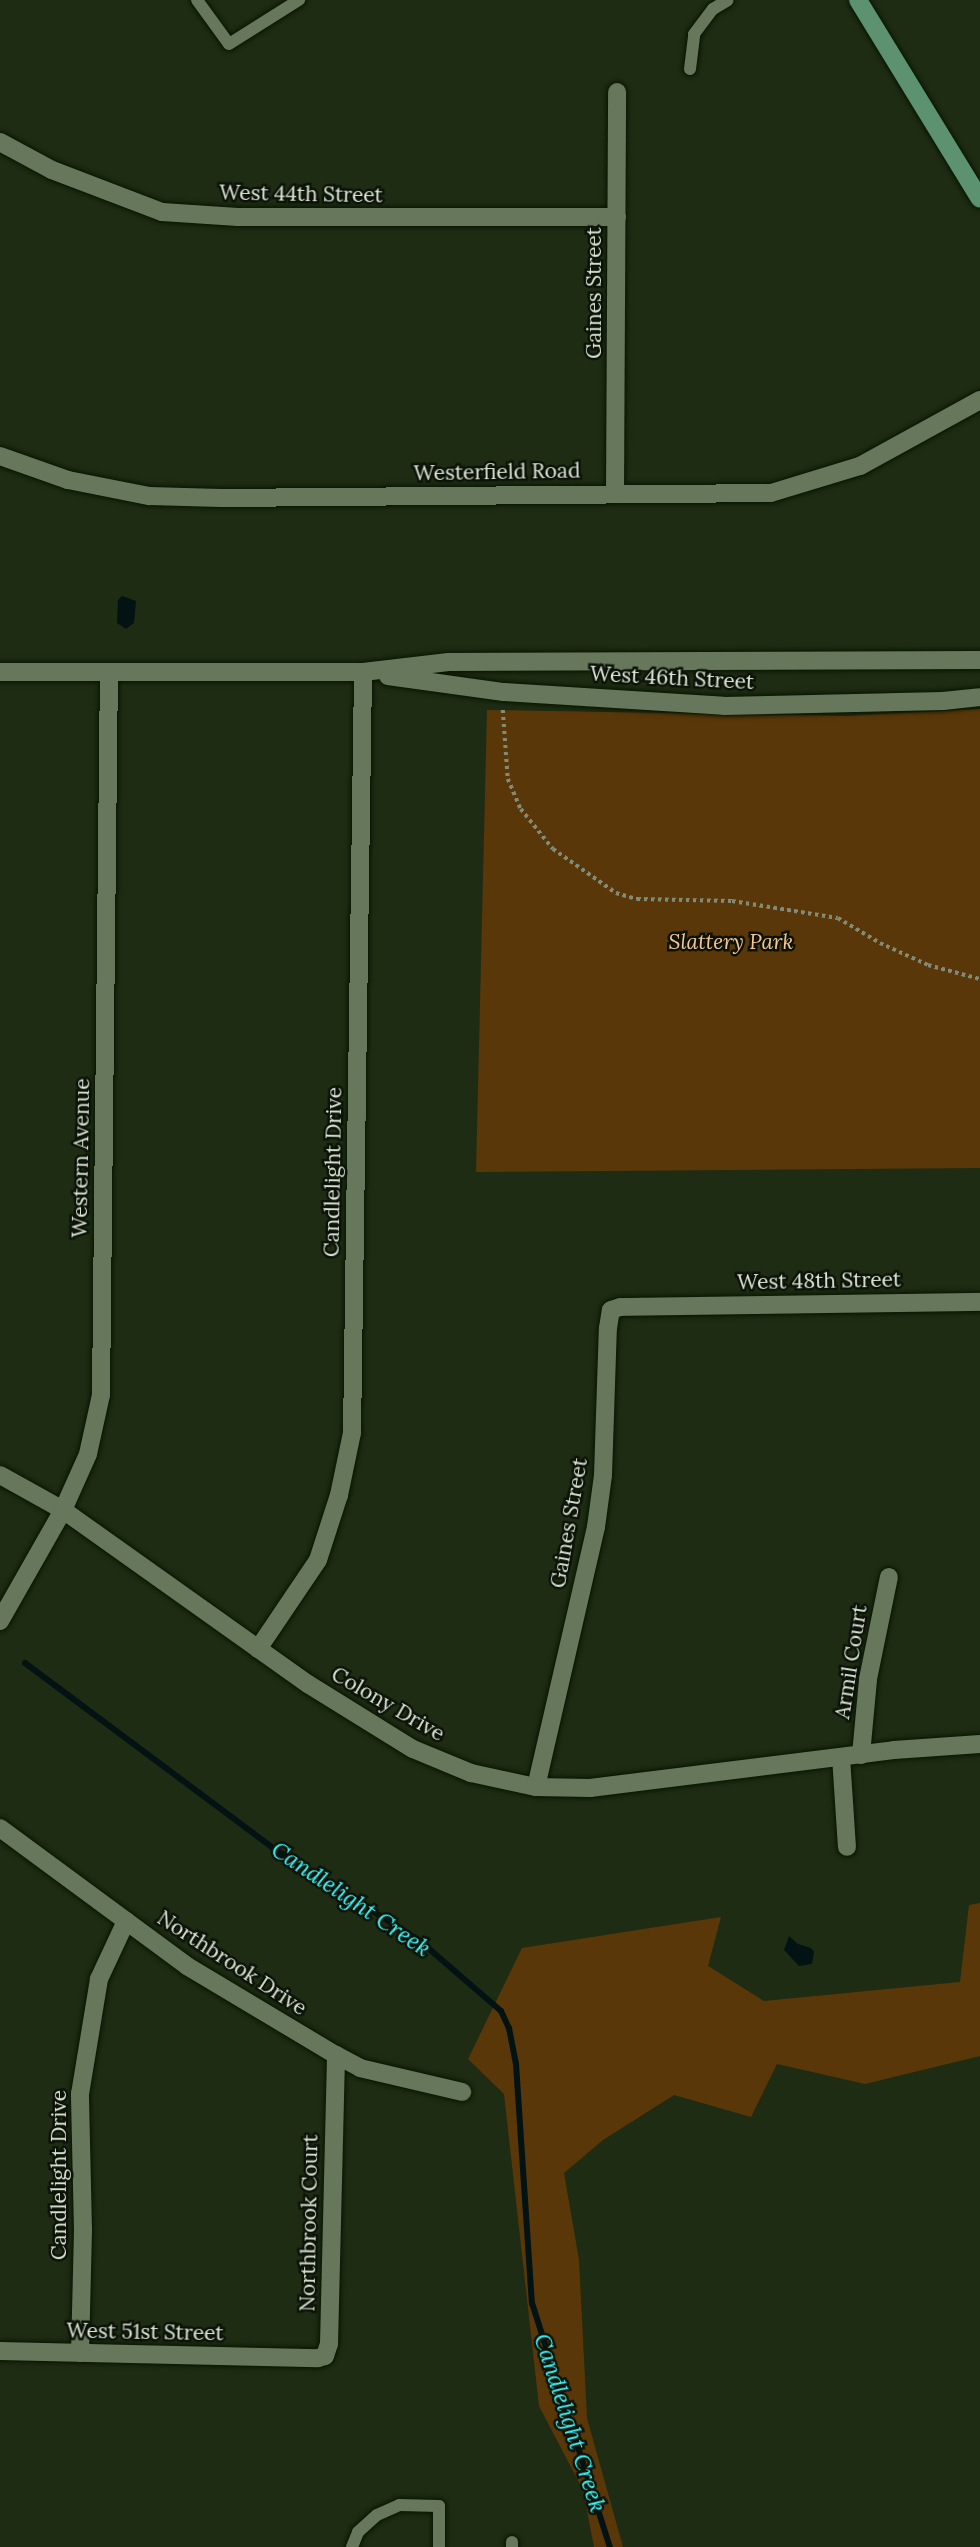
<!DOCTYPE html>
<html>
<head>
<meta charset="utf-8">
<style>
	body { margin:0 }
	#map { position:relative; width:980px; height:2547px; overflow:hidden; background:#1e2c13; font-family:Lora,serif }
	div>[style] { position:absolute }
	[style*='--x'] { left:calc(var(--x)*1px); top:calc(var(--y)*1px); width:calc(var(--w)*1px); rotate:calc(var(--a)*1deg) }
	.green>* { inset:0; background:#5a3709 }
	.water>* { inset:0; background:#031313 }
	.stream>* { height:6px; margin:-3px; padding:0 3px; transform-origin:3px; border-radius:3px; background:#031313 }
	.path>* { height:3.5px; margin-top:-1.75px; transform-origin:0; background:repeating-linear-gradient(90deg,#818c78 0 3.5px,transparent 0 7px) }
	.roads { filter:drop-shadow(0 0 2px #081400) drop-shadow(0 0 2px #081400) }
	.service>* { height:12px; margin:-6px; padding:0 6px; transform-origin:6px; border-radius:6px; background:#67775b }
	.minor>* { height:18px; margin:-9px; padding:0 9px; transform-origin:9px; border-radius:9px; background:#67775b }
	.tertiary>* { height:18px; margin:-9px; padding:0 9px; transform-origin:9px; border-radius:9px; background:#67775b }
	.secondary>* { height:18px; margin:-9px; padding:0 9px; transform-origin:9px; border-radius:9px; background:#5c926f }
	span { translate:-50% -50%; white-space:nowrap; text-align:center; line-height:1.15; -webkit-text-stroke:5px #0c1208; paint-order:stroke }
	.street-label { font-size:21px; color:#dbe5d5 }
	.park-label { font-size:21px; color:#f5c592; font-style:italic }
	.water-label { font-size:23px; color:#39f9fd; font-style:italic }
</style>
</head>
<body>
<div id="map">
	<div class="green">
		<i style="clip-path:polygon(980px 709px,980px 1168px,476px 1172px,487px 710px,846px 716px)"></i>
		<i style="clip-path:polygon(980px 1903px,980px 2056px,865px 2084px,777px 2064px,751px 2117px,674px 2095px,603px 2140px,564px 2173px,579px 2260px,587px 2418px,623px 2547px,594px 2547px,583px 2490px,539px 2406px,504px 2094px,468px 2059px,522px 1948px,721px 1917px,708px 1966px,764px 2001px,960px 1982px,969px 1905px)"></i>
	</div>
	<div class="water">
		<i style="clip-path:polygon(122px 596px,136px 601px,134px 623px,126px 629px,117px 623px,118px 600px)"></i>
		<i style="clip-path:polygon(789px 1936px,798px 1944px,811px 1948px,814px 1952px,812px 1964px,799px 1966px,784px 1950px)"></i>
	</div>
	<div class="stream">
		<i style="--x:25;--y:1663;--w:313;--a:36.7"></i>
		<i style="--x:276;--y:1850;--w:170;--a:32.3"></i>
		<i style="--x:420;--y:1941;--w:107;--a:40.8"></i>
		<i style="--x:501;--y:2011;--w:19;--a:65"></i>
		<i style="--x:509;--y:2028;--w:37;--a:79"></i>
		<i style="--x:516;--y:2064;--w:240;--a:86.2"></i>
		<i style="--x:532;--y:2303;--w:256;--a:72.3"></i>
	</div>
	<div class="path">
		<i style="--x:503;--y:710;--w:69;--a:85.9"></i>
		<i style="--x:508;--y:779;--w:33;--a:67"></i>
		<i style="--x:521;--y:809;--w:51;--a:51.3"></i>
		<i style="--x:553;--y:849;--w:77;--a:34.9"></i>
		<i style="--x:616;--y:893;--w:22;--a:16"></i>
		<i style="--x:637;--y:899;--w:95;--a:1.2"></i>
		<i style="--x:732;--y:901;--w:107;--a:9.1"></i>
		<i style="--x:838;--y:918;--w:49;--a:30.8"></i>
		<i style="--x:880;--y:943;--w:53;--a:24.6"></i>
		<i style="--x:928;--y:965;--w:54;--a:15.1"></i>
	</div>
	<div class="roads">
		<div class="service">
			<i style="--x:197;--y:0;--w:54;--a:54"></i>
			<i style="--x:229;--y:44;--w:83;--a:-32.2"></i>
			<i style="--x:690;--y:69;--w:35;--a:-83"></i>
			<i style="--x:694;--y:34;--w:31;--a:-53"></i>
			<i style="--x:713;--y:9;--w:17;--a:-31"></i>
			<i style="--x:352;--y:2547;--w:16;--a:-68"></i>
			<i style="--x:358;--y:2532;--w:25;--a:-42"></i>
			<i style="--x:377;--y:2515;--w:24;--a:-24"></i>
			<i style="--x:399;--y:2505;--w:40;--a:1.4"></i>
			<i style="--x:439;--y:2506;--w:41;--a:90"></i>
			<i style="--x:512;--y:2547;--w:5;--a:-90"></i>
		</div>
		<div class="minor">
			<i style="--x:0;--y:142;--w:59;--a:28.3"></i>
			<i style="--x:52;--y:170;--w:118;--a:20.9"></i>
			<i style="--x:162;--y:212;--w:76;--a:3.8"></i>
			<i style="--x:238;--y:217;--w:379;--a:0"></i>
			<i style="--x:0;--y:456;--w:72;--a:19.4"></i>
			<i style="--x:68;--y:480;--w:83;--a:11.2"></i>
			<i style="--x:149;--y:496;--w:72;--a:1.6"></i>
			<i style="--x:221;--y:498;--w:550;--a:-0.52"></i>
			<i style="--x:771;--y:493;--w:93;--a:-16.9"></i>
			<i style="--x:860;--y:466;--w:137;--a:-28.8"></i>
			<i style="--x:615;--y:494;--w:402;--a:-89.7"></i>
			<i style="--x:0;--y:1475;--w:72;--a:29.1"></i>
			<i style="--x:63;--y:1510;--w:301;--a:35.4"></i>
			<i style="--x:308;--y:1684;--w:123;--a:31.8"></i>
			<i style="--x:413;--y:1749;--w:63;--a:22.5"></i>
			<i style="--x:471;--y:1773;--w:66;--a:12.2"></i>
			<i style="--x:536;--y:1787;--w:54;--a:1.1"></i>
			<i style="--x:590;--y:1788;--w:306;--a:-7.1"></i>
			<i style="--x:894;--y:1750;--w:86;--a:-4"></i>
			<i style="--x:0;--y:1621;--w:128;--a:-60.4"></i>
			<i style="--x:63;--y:1510;--w:61;--a:-65.9"></i>
			<i style="--x:88;--y:1454;--w:60;--a:-77.6"></i>
			<i style="--x:101;--y:1395;--w:722;--a:-89.37"></i>
			<i style="--x:258;--y:1649;--w:107;--a:-56"></i>
			<i style="--x:318;--y:1560;--w:68;--a:-72.1"></i>
			<i style="--x:339;--y:1495;--w:63;--a:-78.2"></i>
			<i style="--x:352;--y:1433;--w:761;--a:-89.17"></i>
			<i style="--x:861;--y:1755;--w:76;--a:-84.7"></i>
			<i style="--x:868;--y:1679;--w:104;--a:-78.4"></i>
			<i style="--x:841;--y:1757;--w:90;--a:86.2"></i>
			<i style="--x:536;--y:1787;--w:267;--a:-77"></i>
			<i style="--x:596;--y:1527;--w:52;--a:-82.3"></i>
			<i style="--x:603;--y:1475;--w:147;--a:-88.1"></i>
			<i style="--x:608;--y:1328;--w:18;--a:-81"></i>
			<i style="--x:611;--y:1310;--w:9;--a:-18"></i>
			<i style="--x:620;--y:1307;--w:360;--a:-0.8"></i>
			<i style="--x:0;--y:1828;--w:232;--a:36.4"></i>
			<i style="--x:187;--y:1966;--w:174;--a:30.9"></i>
			<i style="--x:336;--y:2055;--w:27;--a:28"></i>
			<i style="--x:360;--y:2068;--w:105;--a:13.2"></i>
			<i style="--x:0;--y:2351;--w:318;--a:1.3"></i>
			<i style="--x:318;--y:2358;--w:7;--a:-16"></i>
			<i style="--x:325;--y:2356;--w:13;--a:-72"></i>
			<i style="--x:329;--y:2344;--w:289;--a:-88.6"></i>
			<i style="--x:80;--y:2353;--w:123;--a:-88.6"></i>
			<i style="--x:83;--y:2230;--w:136;--a:-91.3"></i>
			<i style="--x:80;--y:2094;--w:117;--a:-80.6"></i>
			<i style="--x:99;--y:1979;--w:64;--a:-65"></i>
		</div>
		<div class="tertiary">
			<i style="--x:0;--y:672;--w:363;--a:0"></i>
			<i style="--x:363;--y:672;--w:86;--a:-6.7"></i>
			<i style="--x:448;--y:662;--w:532;--a:-0.22"></i>
			<i style="--x:388;--y:676;--w:117;--a:7.9"></i>
			<i style="--x:504;--y:692;--w:220;--a:3.6"></i>
			<i style="--x:724;--y:706;--w:219;--a:-1.3"></i>
			<i style="--x:943;--y:701;--w:37;--a:-6"></i>
		</div>
		<div class="secondary">
			<i style="--x:858;--y:0;--w:233;--a:58.5"></i>
		</div>
	</div>
	<div class="street-label">
		<span style="left:301px;top:194px;rotate:1deg">West 44th Street</span>
		<span style="left:594px;top:293px;rotate:-90deg">Gaines Street</span>
		<span style="left:497px;top:472px;rotate:-1deg">Westerfield Road</span>
		<span style="left:672px;top:678px;rotate:3deg">West 46th Street</span>
		<span style="left:81px;top:1158px;rotate:-89deg">Western Avenue</span>
		<span style="left:333px;top:1172px;rotate:-89deg">Candlelight Drive</span>
		<span style="left:819px;top:1281px;rotate:-1deg">West 48th Street</span>
		<span style="left:569px;top:1523px;rotate:-80deg">Gaines Street</span>
		<span style="left:851px;top:1662px;rotate:-81deg">Armil Court</span>
		<span style="left:388px;top:1704px;rotate:30deg">Colony Drive</span>
		<span style="left:232px;top:1963px;rotate:33deg">Northbrook Drive</span>
		<span style="left:59px;top:2175px;rotate:-90deg">Candlelight Drive</span>
		<span style="left:309px;top:2223px;rotate:-89deg">Northbrook Court</span>
		<span style="left:145px;top:2332px;rotate:1deg">West 51st Street</span>
	</div>
	<div class="park-label">
		<span style="left:731px;top:942px">Slattery Park</span>
	</div>
	<div class="water-label">
		<span style="left:351px;top:1899px;rotate:34deg">Candlelight Creek</span>
		<span style="left:570px;top:2423px;rotate:72deg">Candlelight Creek</span>
	</div>
</div>
</body>
</html>
